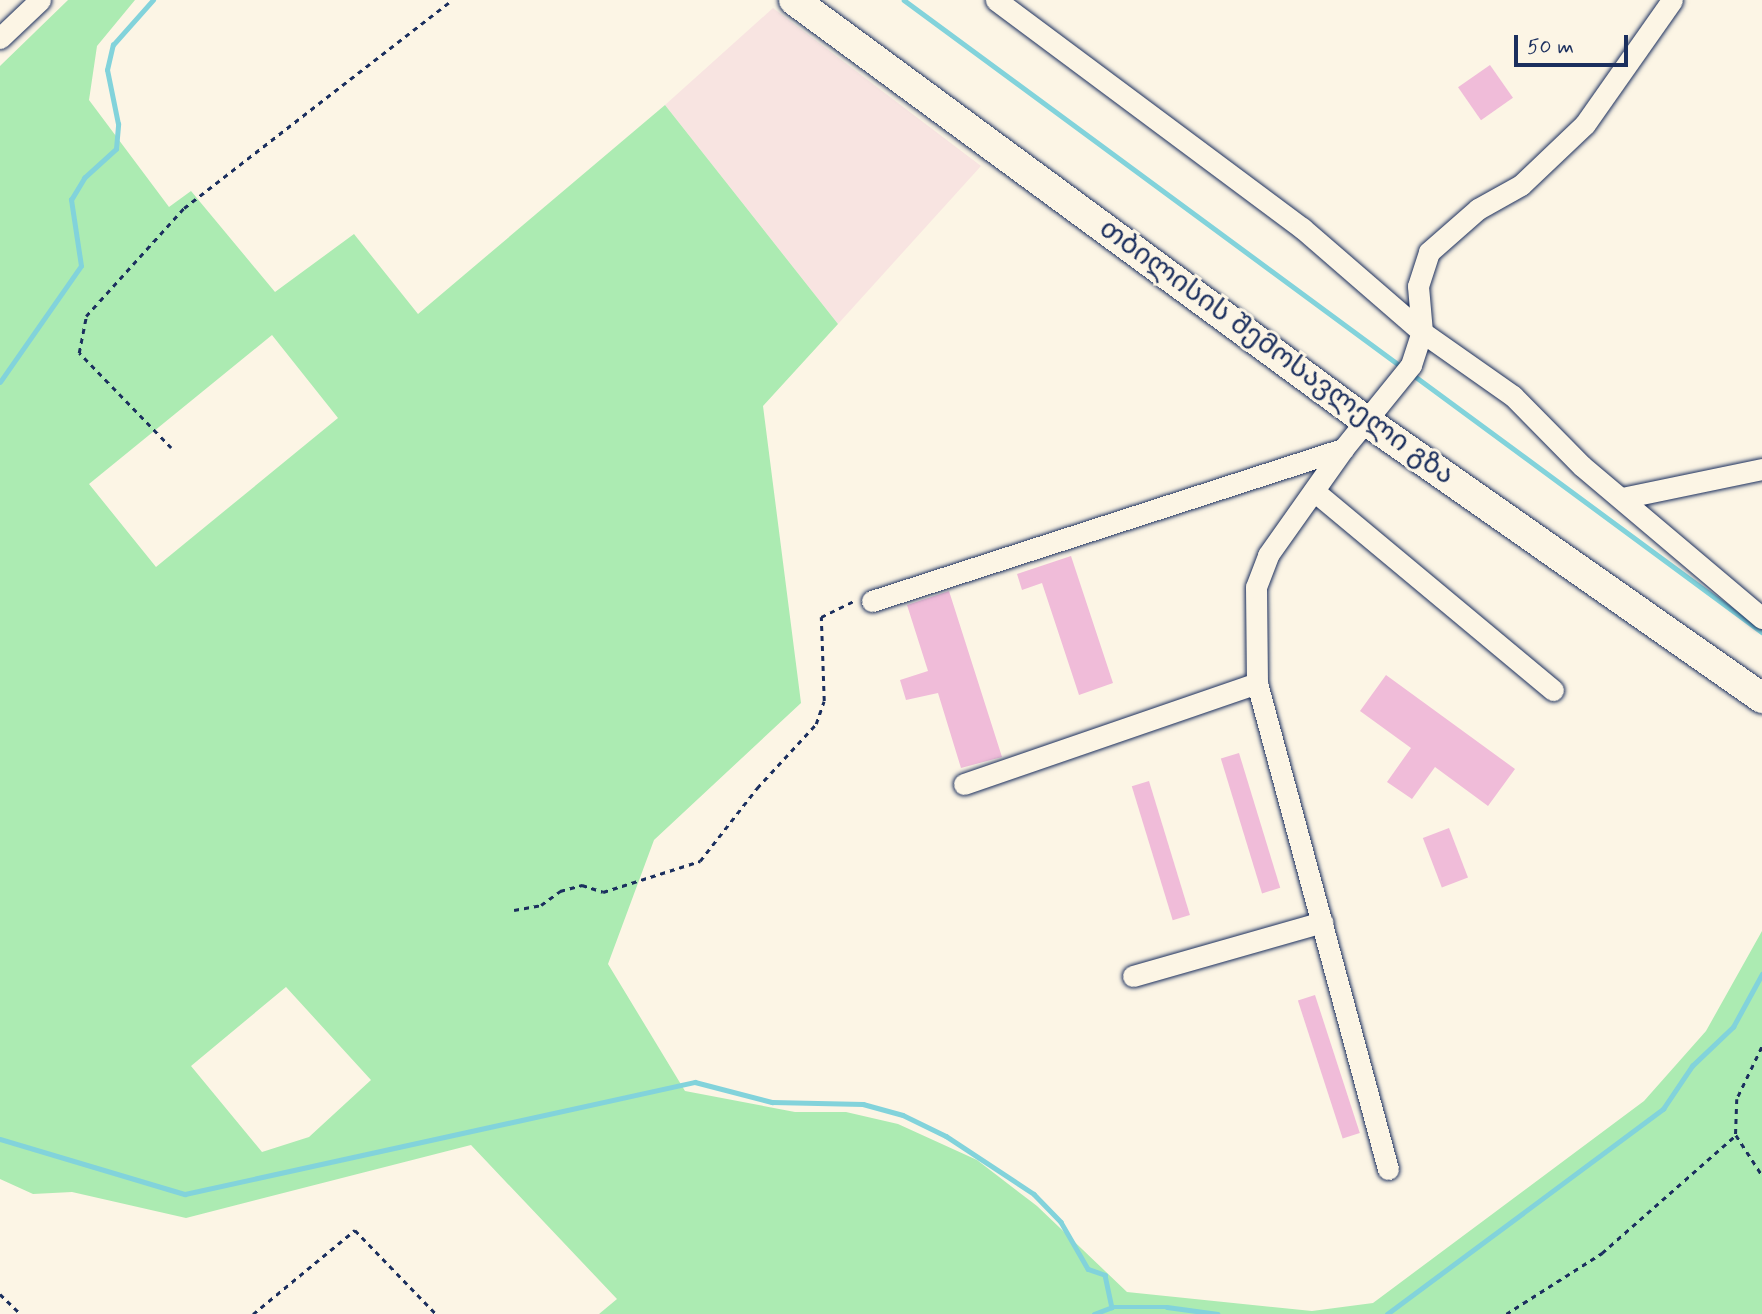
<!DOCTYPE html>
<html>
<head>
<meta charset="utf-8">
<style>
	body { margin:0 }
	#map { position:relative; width:1762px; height:1314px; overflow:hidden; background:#fcf5e5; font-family:Mynerve,"Noto Sans Georgian",sans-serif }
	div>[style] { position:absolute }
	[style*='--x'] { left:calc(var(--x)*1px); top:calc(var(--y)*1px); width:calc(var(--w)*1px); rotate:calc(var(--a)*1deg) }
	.built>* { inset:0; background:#f8e4e1 }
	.green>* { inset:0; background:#acebb2 }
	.stream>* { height:4.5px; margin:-2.25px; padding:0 2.25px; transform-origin:2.25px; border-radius:2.25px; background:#82d3db }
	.building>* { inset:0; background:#f0bcd9; transform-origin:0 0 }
	.path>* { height:2.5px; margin-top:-1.25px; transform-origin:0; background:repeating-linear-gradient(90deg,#1b2f5e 0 5px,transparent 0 10px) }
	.roads { filter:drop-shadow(0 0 2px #1b2f5e) drop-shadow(0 0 2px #1b2f5e) }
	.minor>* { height:21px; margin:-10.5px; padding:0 10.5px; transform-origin:10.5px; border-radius:10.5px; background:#fcf5e5 }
	.highway>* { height:30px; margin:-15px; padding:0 15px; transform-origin:15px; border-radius:15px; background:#fcf5e5 }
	span { translate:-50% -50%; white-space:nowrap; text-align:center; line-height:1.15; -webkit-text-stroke:6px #fcf5e5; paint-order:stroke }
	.street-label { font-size:28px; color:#1b2f5e }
	.scale { position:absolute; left:1514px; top:35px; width:114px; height:32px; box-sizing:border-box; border:4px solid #1b2f5e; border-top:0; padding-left:9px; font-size:21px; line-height:24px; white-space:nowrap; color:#1b2f5e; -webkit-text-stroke:5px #fcf5e5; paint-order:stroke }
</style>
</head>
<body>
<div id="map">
	<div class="built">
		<i style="clip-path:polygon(773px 8px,981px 166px,838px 324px,665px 105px)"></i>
	</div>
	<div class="green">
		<i style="clip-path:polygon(evenodd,68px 0,135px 0,97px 46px,89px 100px,169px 207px,191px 191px,275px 292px,354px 234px,418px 314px,665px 105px,838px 324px,763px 406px,801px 703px,654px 840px,608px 964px,685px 1091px,795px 1112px,846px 1112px,898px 1124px,977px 1160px,1037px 1206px,1127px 1292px,1312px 1311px,1373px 1303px,1644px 1101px,1706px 1031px,1762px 931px,1762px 1314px,599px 1314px,617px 1299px,471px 1145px,186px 1218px,72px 1192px,33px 1194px,0 1179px,0 66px,68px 0,272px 335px,338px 418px,156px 567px,89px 484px,272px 335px,68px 0,286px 987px,371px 1080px,309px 1137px,262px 1152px,191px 1066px,286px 987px)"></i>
	</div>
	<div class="stream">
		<i style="--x:904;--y:0;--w:619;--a:36.39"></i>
		<i style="--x:1412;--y:374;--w:435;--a:36.4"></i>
		<i style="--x:0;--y:382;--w:141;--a:-55.1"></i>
		<i style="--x:81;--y:266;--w:67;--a:-98.6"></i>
		<i style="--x:71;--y:200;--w:26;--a:-59"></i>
		<i style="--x:84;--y:178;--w:43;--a:-42.2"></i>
		<i style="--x:116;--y:149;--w:25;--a:-85"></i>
		<i style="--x:118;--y:124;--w:55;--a:-101.5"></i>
		<i style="--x:107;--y:70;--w:26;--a:-77"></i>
		<i style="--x:113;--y:45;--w:60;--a:-48.4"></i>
		<i style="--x:0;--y:1139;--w:193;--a:16.6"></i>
		<i style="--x:185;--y:1194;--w:522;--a:-12.39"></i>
		<i style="--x:695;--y:1082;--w:80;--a:14.6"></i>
		<i style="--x:772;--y:1102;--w:91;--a:1.3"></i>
		<i style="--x:863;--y:1104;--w:41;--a:15.4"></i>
		<i style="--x:903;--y:1115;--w:48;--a:26"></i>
		<i style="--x:946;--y:1136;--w:105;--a:33.4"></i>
		<i style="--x:1034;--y:1194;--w:39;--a:46"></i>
		<i style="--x:1061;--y:1222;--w:54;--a:60.1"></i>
		<i style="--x:1088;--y:1269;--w:18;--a:19"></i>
		<i style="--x:1105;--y:1275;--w:33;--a:78"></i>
		<i style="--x:1094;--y:1314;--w:19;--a:-21"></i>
		<i style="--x:1112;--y:1307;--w:55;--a:0"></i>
		<i style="--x:1167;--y:1307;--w:51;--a:7.8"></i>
		<i style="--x:1387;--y:1314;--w:344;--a:-36.6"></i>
		<i style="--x:1663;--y:1109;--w:52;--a:-56"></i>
		<i style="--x:1692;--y:1066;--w:57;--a:-43.6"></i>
		<i style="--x:1733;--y:1027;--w:60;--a:-61.3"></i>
	</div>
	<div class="building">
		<i style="left:1490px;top:65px;width:40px;height:39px;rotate:55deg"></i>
		<i style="clip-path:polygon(1071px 556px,1113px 683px,1079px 695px,1042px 583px,1022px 590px,1017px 574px)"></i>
		<i style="clip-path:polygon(949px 591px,1002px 757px,961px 768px,938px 693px,906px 700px,900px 680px,928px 671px,907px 605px)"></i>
		<i style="clip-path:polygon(1386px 675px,1515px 769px,1488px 806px,1435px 767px,1412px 799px,1387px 782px,1411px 748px,1360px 711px)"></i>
		<i style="left:1239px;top:753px;width:141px;height:19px;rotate:73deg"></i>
		<i style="left:1149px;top:781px;width:140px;height:18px;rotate:73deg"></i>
		<i style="left:1449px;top:828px;width:53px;height:28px;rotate:69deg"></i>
		<i style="left:1315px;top:995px;width:145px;height:18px;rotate:72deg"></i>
	</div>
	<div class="path">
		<i style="--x:171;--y:448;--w:132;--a:-134.1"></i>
		<i style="--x:79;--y:353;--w:38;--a:-79"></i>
		<i style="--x:86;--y:316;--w:146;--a:-47.8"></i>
		<i style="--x:184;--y:208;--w:339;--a:-37.8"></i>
		<i style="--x:514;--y:910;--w:27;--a:-10"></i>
		<i style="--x:541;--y:905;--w:24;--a:-36"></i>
		<i style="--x:560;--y:891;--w:23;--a:-15"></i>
		<i style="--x:582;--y:885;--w:22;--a:18"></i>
		<i style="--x:603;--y:892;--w:102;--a:-17.7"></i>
		<i style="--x:700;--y:861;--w:93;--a:-52"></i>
		<i style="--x:757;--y:788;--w:87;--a:-47.3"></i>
		<i style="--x:816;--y:724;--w:24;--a:-71"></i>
		<i style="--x:824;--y:701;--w:84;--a:-92"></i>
		<i style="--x:821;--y:617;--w:37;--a:-26"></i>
		<i style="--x:1762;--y:1047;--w:58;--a:115.7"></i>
		<i style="--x:1737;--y:1099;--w:36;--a:92"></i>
		<i style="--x:1736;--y:1135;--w:48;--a:57"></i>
		<i style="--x:0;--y:1294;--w:29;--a:44"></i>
		<i style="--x:253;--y:1314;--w:132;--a:-39.5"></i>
		<i style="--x:355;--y:1230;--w:117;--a:46"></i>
		<i style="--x:1506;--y:1314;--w:114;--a:-32.4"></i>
		<i style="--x:1602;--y:1253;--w:179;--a:-41.4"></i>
	</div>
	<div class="roads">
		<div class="minor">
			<i style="--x:996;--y:0;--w:382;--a:36.7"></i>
			<i style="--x:1302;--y:228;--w:159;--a:40.9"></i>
			<i style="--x:1422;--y:332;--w:111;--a:35.1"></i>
			<i style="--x:1513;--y:396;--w:98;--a:45.4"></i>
			<i style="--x:1582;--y:466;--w:236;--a:40.2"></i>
			<i style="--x:0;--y:38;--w:55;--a:-43.5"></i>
			<i style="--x:1314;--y:491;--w:311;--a:39.8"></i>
			<i style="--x:1622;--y:498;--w:143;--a:-11.7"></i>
			<i style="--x:872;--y:601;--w:495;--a:-17.9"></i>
			<i style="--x:964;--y:784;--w:310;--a:-19"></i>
			<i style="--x:1133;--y:976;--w:197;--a:-15.9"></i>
			<i style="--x:1388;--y:1169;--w:503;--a:-105.09"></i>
			<i style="--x:1257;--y:683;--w:96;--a:-90.6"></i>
			<i style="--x:1256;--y:587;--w:34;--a:-69"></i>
			<i style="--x:1268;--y:555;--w:130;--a:-54.7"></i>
			<i style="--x:1343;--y:449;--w:108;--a:-51"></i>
			<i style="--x:1411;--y:365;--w:35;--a:-72"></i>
			<i style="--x:1422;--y:332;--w:46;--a:-95"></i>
			<i style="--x:1418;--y:286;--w:36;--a:-72"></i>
			<i style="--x:1429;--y:252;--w:65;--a:-41.3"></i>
			<i style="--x:1478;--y:209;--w:49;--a:-29.2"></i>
			<i style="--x:1521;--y:185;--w:88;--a:-43.6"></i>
			<i style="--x:1585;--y:124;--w:151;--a:-54.9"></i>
		</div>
		<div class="highway">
			<i style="--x:794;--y:0;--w:709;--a:36.34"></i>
			<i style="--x:1365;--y:420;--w:485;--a:35"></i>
		</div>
	</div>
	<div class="street-label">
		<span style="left:1276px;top:353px;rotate:36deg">თბილისის შემოსავლელი გზა</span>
	</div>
	<div class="scale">50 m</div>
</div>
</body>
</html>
